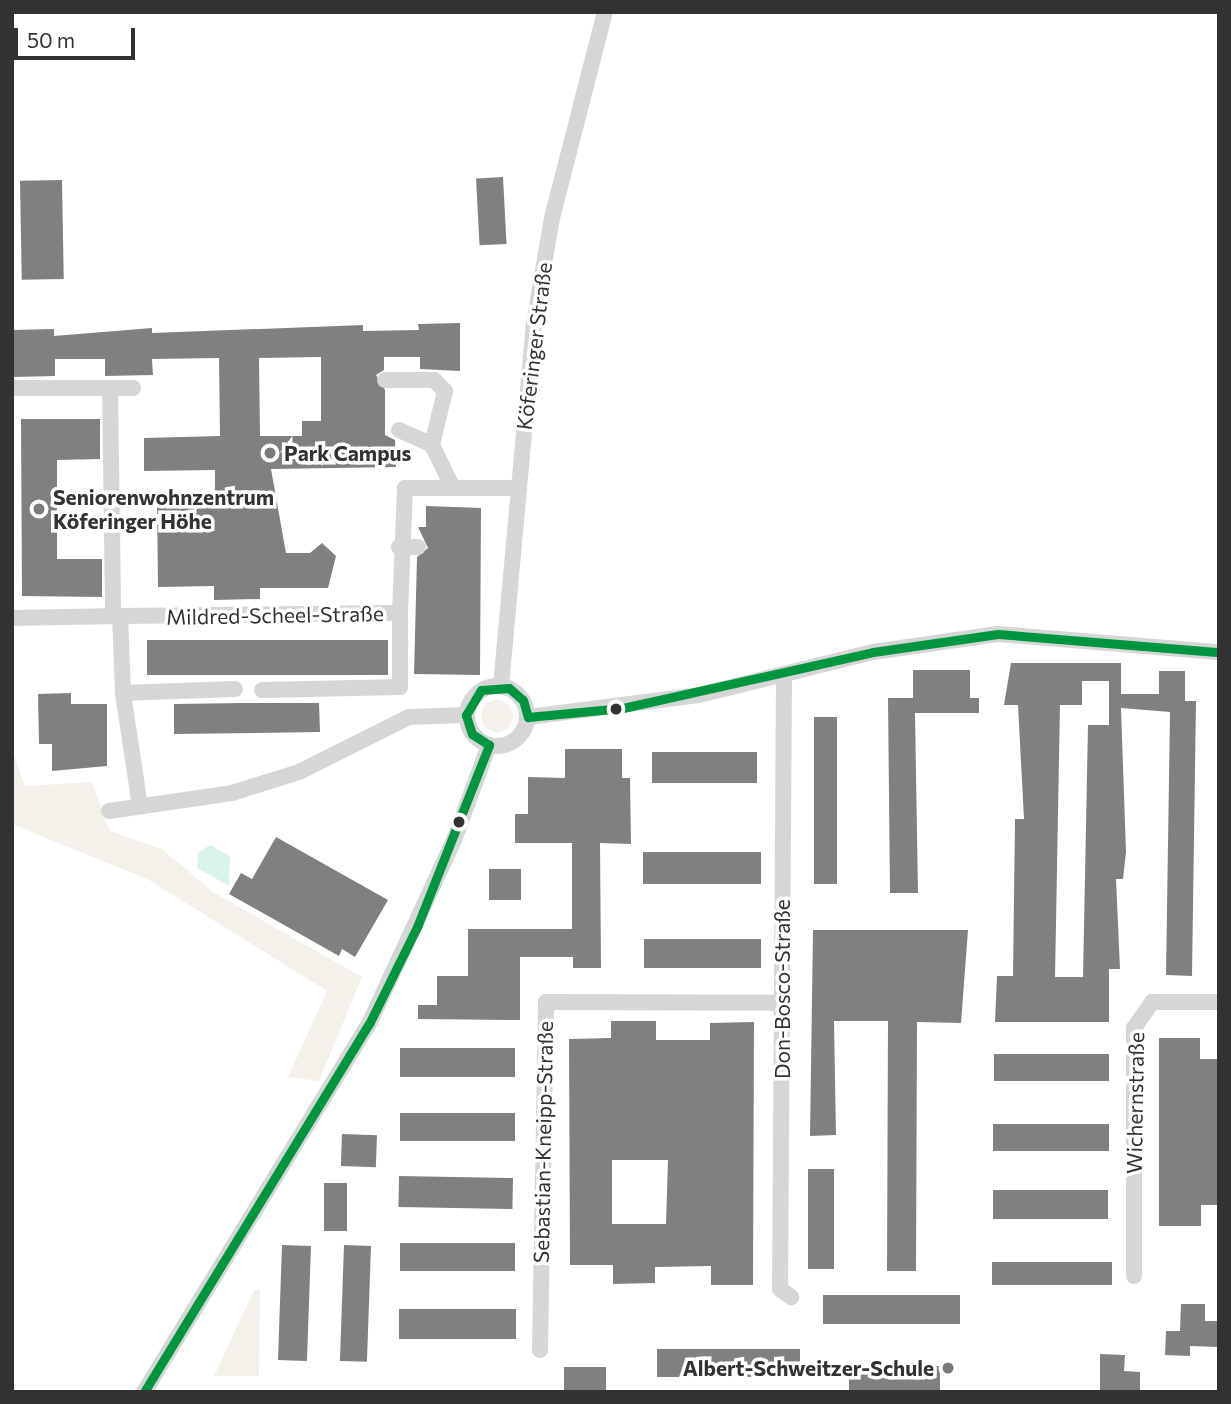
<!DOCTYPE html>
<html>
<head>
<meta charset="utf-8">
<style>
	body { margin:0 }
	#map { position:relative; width:1231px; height:1404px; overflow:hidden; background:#fff; font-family:Commissioner,sans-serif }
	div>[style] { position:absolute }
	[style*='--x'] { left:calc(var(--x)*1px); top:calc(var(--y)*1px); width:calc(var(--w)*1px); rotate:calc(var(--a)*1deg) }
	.green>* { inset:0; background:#f3f1ea }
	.round { border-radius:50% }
	.water>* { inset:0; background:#dbf4e9 }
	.building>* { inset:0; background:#808080; transform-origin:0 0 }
	.minor>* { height:16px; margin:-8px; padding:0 8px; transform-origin:8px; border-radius:8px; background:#d6d6d6 }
	.minor>.ring { margin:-8px; padding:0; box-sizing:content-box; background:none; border:16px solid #d6d6d6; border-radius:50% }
	.bus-1>* { height:9px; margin:-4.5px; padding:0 4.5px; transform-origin:4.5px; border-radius:4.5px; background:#00963f }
	.dots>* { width:19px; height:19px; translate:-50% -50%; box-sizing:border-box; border:4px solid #fff; border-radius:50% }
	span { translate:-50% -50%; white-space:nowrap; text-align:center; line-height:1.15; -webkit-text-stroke:7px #fff; paint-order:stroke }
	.street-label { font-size:21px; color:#323232 }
	.poi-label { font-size:21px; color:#323232; font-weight:700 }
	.left { translate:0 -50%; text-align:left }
	.right { translate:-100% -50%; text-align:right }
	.frame { position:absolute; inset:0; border:14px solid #323232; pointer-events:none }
	.scale { position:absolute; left:14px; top:28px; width:121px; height:32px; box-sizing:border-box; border:4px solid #323232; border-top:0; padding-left:9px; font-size:21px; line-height:24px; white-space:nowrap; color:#323232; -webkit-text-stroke:5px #fff; paint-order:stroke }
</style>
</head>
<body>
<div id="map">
	<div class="green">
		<i class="round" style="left:481px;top:700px;width:32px;height:32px"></i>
		<i style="clip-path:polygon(12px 749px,25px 786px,92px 782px,110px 831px,162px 849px,213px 892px,362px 977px,319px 1081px,288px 1077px,327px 991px,149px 880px,12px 824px)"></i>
		<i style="clip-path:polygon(254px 1290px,260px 1290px,259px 1376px,214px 1376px)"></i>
	</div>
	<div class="water">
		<i style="clip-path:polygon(210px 845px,230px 856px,229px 886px,197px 868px,198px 853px)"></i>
	</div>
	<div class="building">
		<i style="left:503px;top:177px;width:67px;height:27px;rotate:87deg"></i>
		<i style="left:62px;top:180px;width:99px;height:42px;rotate:89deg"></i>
		<i style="clip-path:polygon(evenodd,460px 323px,460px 371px,420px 369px,420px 357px,384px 357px,384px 370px,376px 375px,385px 390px,385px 435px,395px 440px,396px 467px,271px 469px,286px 553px,310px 553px,322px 543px,336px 556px,328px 588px,260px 588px,260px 599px,214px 600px,214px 586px,158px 587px,157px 500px,215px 500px,215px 470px,144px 471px,144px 438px,220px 436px,219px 358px,152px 359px,153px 375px,105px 376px,105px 359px,55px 359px,55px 376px,13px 377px,12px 330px,54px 329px,54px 336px,152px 328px,152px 333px,363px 325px,363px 331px,419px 330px,418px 324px,460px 323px,321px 357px,321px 421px,302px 421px,302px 436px,260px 436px,259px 358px,321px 357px)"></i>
		<i style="clip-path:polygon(21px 419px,100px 419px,100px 459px,57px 460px,57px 559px,102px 559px,102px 597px,22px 596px)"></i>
		<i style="clip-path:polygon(426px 506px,481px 508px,480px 675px,414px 674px,417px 557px,428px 548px,418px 527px,426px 527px)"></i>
		<i style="left:388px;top:640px;width:35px;height:241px;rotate:90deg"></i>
		<i style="clip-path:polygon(evenodd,1011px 663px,1121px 663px,1121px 694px,1159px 694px,1159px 671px,1185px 671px,1185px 701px,1196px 701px,1192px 976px,1166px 975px,1170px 712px,1121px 708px,1126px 852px,1123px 879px,1116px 879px,1120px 969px,1109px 969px,1109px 1022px,995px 1022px,997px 976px,1013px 976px,1015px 819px,1024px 819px,1018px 705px,1004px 705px,1011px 663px,1082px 681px,1109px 681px,1109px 725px,1088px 725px,1083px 977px,1055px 977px,1060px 705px,1082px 705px,1082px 681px)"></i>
		<i style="clip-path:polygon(913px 670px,970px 670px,970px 698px,979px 698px,979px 713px,915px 713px,918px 893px,890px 893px,888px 698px,913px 698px)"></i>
		<i style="clip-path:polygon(71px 693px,71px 704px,107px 704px,107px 766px,52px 771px,52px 744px,39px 744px,38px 694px)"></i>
		<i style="clip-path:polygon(243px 703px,319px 703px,320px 732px,174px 734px,174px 704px)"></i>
		<i style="left:814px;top:717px;width:23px;height:167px"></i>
		<i style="clip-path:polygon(565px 749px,622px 749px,622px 778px,630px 778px,631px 844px,600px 843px,601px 968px,573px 968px,573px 957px,520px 957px,520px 1020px,418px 1019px,418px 1005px,437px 1005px,437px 976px,468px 976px,468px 929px,572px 929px,572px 843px,515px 843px,515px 814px,528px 814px,528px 777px,565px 778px)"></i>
		<i style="left:652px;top:752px;width:105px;height:31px"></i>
		<i style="clip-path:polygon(276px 837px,388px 900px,355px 957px,342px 949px,339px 956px,229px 894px,241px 873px,252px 879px)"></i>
		<i style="left:643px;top:852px;width:118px;height:32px"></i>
		<i style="left:521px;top:869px;width:31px;height:32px;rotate:90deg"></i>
		<i style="clip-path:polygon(813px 930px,968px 930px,961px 1023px,917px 1022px,916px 1271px,887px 1271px,888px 1021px,834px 1021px,836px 1135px,810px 1136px)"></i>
		<i style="left:644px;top:939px;width:117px;height:29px"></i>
		<i style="clip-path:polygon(evenodd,611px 1021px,656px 1021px,656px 1040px,710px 1040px,710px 1023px,754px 1022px,753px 1285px,711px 1285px,711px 1266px,655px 1267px,655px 1283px,613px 1284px,613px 1265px,570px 1265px,569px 1039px,611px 1038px,611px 1021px,612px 1160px,668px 1160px,666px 1224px,612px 1224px,612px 1160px)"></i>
		<i style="clip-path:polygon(1159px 1038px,1200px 1038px,1200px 1059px,1219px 1059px,1219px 1205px,1201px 1205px,1201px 1226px,1159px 1226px)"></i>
		<i style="left:400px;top:1048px;width:115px;height:29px"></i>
		<i style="left:994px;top:1054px;width:115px;height:27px"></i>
		<i style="left:400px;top:1113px;width:115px;height:28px"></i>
		<i style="left:993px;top:1124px;width:116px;height:27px"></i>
		<i style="left:342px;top:1134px;width:35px;height:32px;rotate:2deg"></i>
		<i style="left:808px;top:1169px;width:26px;height:100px"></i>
		<i style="left:399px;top:1176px;width:114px;height:31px;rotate:1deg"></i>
		<i style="left:324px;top:1183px;width:23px;height:48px"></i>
		<i style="left:1108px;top:1190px;width:29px;height:115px;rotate:90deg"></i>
		<i style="left:400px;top:1243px;width:115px;height:28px"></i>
		<i style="left:282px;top:1245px;width:29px;height:115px;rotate:2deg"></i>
		<i style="left:344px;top:1245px;width:27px;height:116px;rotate:2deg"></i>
		<i style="left:992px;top:1262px;width:120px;height:23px"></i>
		<i style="left:823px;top:1295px;width:137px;height:29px"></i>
		<i style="clip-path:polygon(1181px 1304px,1205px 1304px,1205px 1321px,1219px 1321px,1219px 1347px,1190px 1346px,1190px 1356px,1165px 1355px,1166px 1331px,1180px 1331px)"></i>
		<i style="left:399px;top:1309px;width:117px;height:30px"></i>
		<i style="left:657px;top:1349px;width:143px;height:28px"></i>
		<i style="clip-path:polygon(1100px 1354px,1125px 1355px,1124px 1371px,1140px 1372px,1140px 1392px,1100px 1392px)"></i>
		<i style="left:849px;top:1366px;width:91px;height:26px"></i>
		<i style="left:606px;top:1367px;width:25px;height:42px;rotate:90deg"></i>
	</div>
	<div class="minor">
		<i style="--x:385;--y:380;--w:49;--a:0"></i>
		<i style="--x:434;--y:380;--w:16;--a:45"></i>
		<i style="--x:445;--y:391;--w:56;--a:103.5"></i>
		<i style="--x:12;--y:388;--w:121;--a:0"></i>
		<i style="--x:110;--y:388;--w:228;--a:89.2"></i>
		<i style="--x:399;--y:430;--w:36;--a:24"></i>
		<i style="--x:432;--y:445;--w:46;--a:64"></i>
		<i style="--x:399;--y:547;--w:19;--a:0"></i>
		<i style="--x:12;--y:618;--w:108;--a:-1.1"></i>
		<i style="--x:784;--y:676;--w:613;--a:90.37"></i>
		<i style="--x:780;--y:1289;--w:14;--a:36"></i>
		<i class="ring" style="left:467px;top:686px;width:44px;height:44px"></i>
		<i style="--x:501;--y:686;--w:364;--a:-84.8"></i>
		<i style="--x:534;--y:323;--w:107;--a:-80.3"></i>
		<i style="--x:552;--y:218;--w:213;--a:-75.6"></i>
		<i style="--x:262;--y:690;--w:138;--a:-1.2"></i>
		<i style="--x:400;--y:687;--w:74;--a:-90"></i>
		<i style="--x:123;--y:693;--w:112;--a:-2"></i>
		<i style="--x:528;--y:717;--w:172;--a:-7.3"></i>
		<i style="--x:699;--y:695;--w:179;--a:-13.9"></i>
		<i style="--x:873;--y:652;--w:126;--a:-8.2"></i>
		<i style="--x:998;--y:634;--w:222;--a:4.7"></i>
		<i style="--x:140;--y:806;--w:114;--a:-98.6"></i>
		<i style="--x:123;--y:693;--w:77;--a:-92.2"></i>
		<i style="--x:120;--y:616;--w:280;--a:-0.6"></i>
		<i style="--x:400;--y:613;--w:125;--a:-87.7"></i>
		<i style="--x:405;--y:488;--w:114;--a:0"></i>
		<i style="--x:109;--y:811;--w:124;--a:-8.3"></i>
		<i style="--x:232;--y:793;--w:70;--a:-17.4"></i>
		<i style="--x:299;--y:772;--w:123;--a:-26.6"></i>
		<i style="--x:409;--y:717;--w:57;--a:-2"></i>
		<i style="--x:1134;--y:1276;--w:248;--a:-90"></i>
		<i style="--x:1134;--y:1028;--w:32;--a:-55"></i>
		<i style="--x:1152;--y:1002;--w:67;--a:0"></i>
		<i style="--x:540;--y:1350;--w:348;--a:-89"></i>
		<i style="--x:546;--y:1002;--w:235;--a:0.2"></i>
		<i style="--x:144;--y:1392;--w:431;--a:-58.6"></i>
		<i style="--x:369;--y:1024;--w:203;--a:-65.2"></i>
		<i style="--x:454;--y:840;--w:101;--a:-69.8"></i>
	</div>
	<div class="bus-1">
		<i style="--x:144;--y:1392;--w:431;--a:-58.6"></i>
		<i style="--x:369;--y:1024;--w:108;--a:-63.7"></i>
		<i style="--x:417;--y:927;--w:196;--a:-68.4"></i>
		<i style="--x:489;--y:745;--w:20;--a:-147"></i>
		<i style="--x:472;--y:734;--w:20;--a:-108"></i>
		<i style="--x:466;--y:715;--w:29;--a:-59"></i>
		<i style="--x:481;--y:690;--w:28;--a:-4"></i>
		<i style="--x:509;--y:688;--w:18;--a:41"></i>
		<i style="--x:523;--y:700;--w:18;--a:74"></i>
		<i style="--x:528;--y:717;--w:95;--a:-5.4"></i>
		<i style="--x:623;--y:708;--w:256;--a:-12.6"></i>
		<i style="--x:873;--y:652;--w:126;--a:-8.2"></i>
		<i style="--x:998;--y:634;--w:222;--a:4.7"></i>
	</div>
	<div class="dots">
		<i style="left:270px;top:453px;background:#7a7a7a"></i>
		<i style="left:39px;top:509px;background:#7a7a7a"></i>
		<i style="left:616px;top:709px;background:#323232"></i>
		<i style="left:459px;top:822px;background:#323232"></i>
		<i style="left:948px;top:1368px;background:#7a7a7a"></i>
	</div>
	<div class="street-label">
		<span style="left:534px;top:346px;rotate:-83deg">Köferinger Straße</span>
		<span style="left:275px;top:615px;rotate:-1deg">Mildred-Scheel-Straße</span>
		<span style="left:782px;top:989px;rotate:-90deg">Don-Bosco-Straße</span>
		<span style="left:1135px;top:1103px;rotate:-89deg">Wichernstraße</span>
		<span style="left:543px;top:1142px;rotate:-89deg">Sebastian-Kneipp-Straße</span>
	</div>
	<div class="poi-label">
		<span class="left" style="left:284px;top:453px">Park Campus</span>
		<span class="left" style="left:53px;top:509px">Seniorenwohnzentrum<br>Köferinger Höhe</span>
		<span class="right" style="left:934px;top:1368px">Albert-Schweitzer-Schule</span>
	</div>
	<div class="frame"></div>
	<div class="scale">50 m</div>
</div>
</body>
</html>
